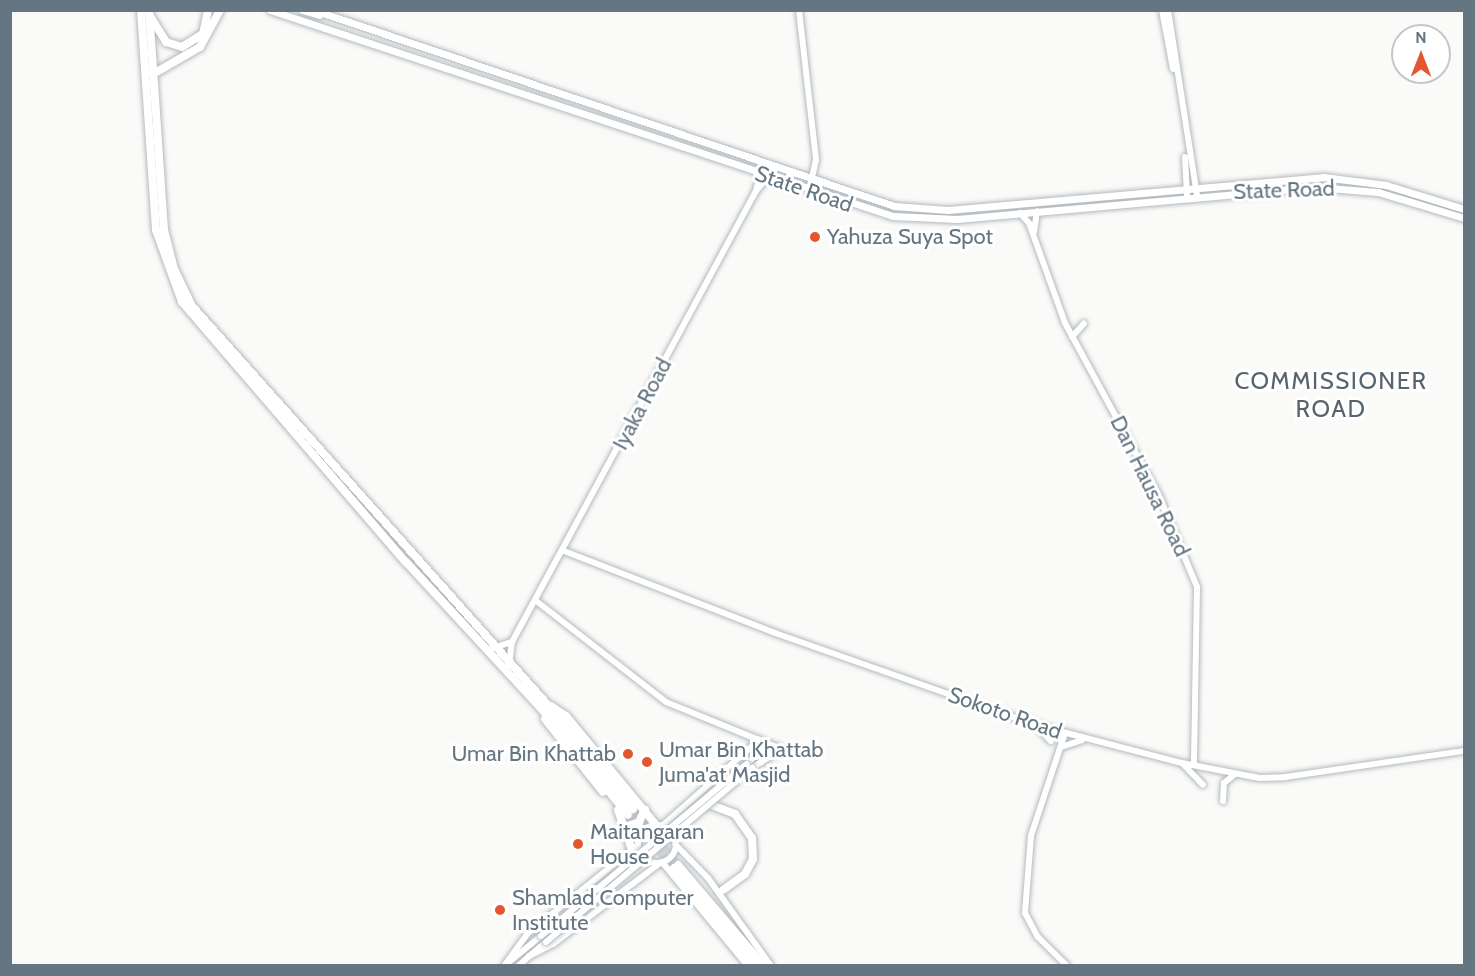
<!DOCTYPE html>
<html>
<head>
<meta charset="utf-8">
<style>
	body { margin:0 }
	#map { position:relative; width:1475px; height:976px; overflow:hidden; background:#fafaf8; font-family:Cabin,sans-serif }
	div>[style] { position:absolute }
	[style*='--x'] { left:calc(var(--x)*1px); top:calc(var(--y)*1px); width:calc(var(--w)*1px); rotate:calc(var(--a)*1deg) }
	.highway-tunnel>* { height:8px; margin-top:-4px; transform-origin:0; background:repeating-linear-gradient(90deg,#d5d9db 0 8px,transparent 0 12px) }
	.roads { filter:drop-shadow(0 0 2px #b3babf) drop-shadow(0 0 2px #b3babf) }
	.secondary>* { height:6px; margin:-3px; padding:0 3px; transform-origin:3px; border-radius:3px; background:#fff }
	.secondary>.ring { margin:-3px; padding:0; box-sizing:content-box; background:none; border:6px solid #fff; border-radius:50% }
	.primary>* { height:7px; margin:-3.5px; padding:0 3.5px; transform-origin:3.5px; border-radius:3.5px; background:#fff }
	.highway>* { height:8px; margin:-4px; padding:0 4px; transform-origin:4px; border-radius:4px; background:#fff }
	.bridges { filter:drop-shadow(0 0 2px #b3babf) drop-shadow(0 0 2px #b3babf) }
	.secondary-bridge>* { height:6px; margin:-3px; padding:0 3px; transform-origin:3px; border-radius:3px; background:#fff }
	.dots>* { width:16px; height:16px; translate:-50% -50%; box-sizing:border-box; border:3px solid #fff; border-radius:50% }
	span { translate:-50% -50%; white-space:nowrap; text-align:center; line-height:1.15; -webkit-text-stroke:6px #fff; paint-order:stroke }
	.street-label { font-size:22px; color:#657683 }
	.poi-label { font-size:22px; color:#657683 }
	.left { translate:0 -50%; text-align:left }
	.right { translate:-100% -50%; text-align:right }
	.neighbourhood-label { font-size:24px; color:#57646e; letter-spacing:1.5px }
	.frame { position:absolute; inset:0; border:12px solid #657683; pointer-events:none }
	.north { position:absolute; left:1391px; top:24px; width:60px; height:60px; box-sizing:border-box; background:#fff; border:2px solid #c1c8cd; border-radius:50%; rotate:0deg; font-size:16px; font-weight:700; line-height:24px; text-align:center; color:#657683 }
	.north::after { content:''; display:block; margin:auto; width:21px; height:27px; background:#e4572e; clip-path:polygon(50% 0,100% 100%,50% 72%,0 100%) }
</style>
</head>
<body>
<div id="map">
	<div class="highway-tunnel">
		<i style="--x:633;--y:809;--w:72;--a:51.2"></i>
		<i style="--x:628;--y:815;--w:70;--a:49"></i>
	</div>
	<div class="roads">
		<div class="secondary">
			<i style="--x:799;--y:10;--w:151;--a:83.5"></i>
			<i style="--x:816;--y:160;--w:32;--a:103"></i>
			<i style="--x:1162;--y:10;--w:60;--a:79.4"></i>
			<i style="--x:1168;--y:10;--w:187;--a:81.1"></i>
			<i style="--x:1185;--y:157;--w:39;--a:87"></i>
			<i style="--x:756;--y:191;--w:27;--a:-77"></i>
			<i style="--x:1020;--y:213;--w:13;--a:48"></i>
			<i style="--x:1029;--y:223;--w:106;--a:70.2"></i>
			<i style="--x:1065;--y:323;--w:197;--a:61.5"></i>
			<i style="--x:1159;--y:496;--w:99;--a:67.3"></i>
			<i style="--x:1197;--y:587;--w:178;--a:91"></i>
			<i style="--x:1034;--y:232;--w:21;--a:-82"></i>
			<i style="--x:1072;--y:337;--w:18;--a:-49"></i>
			<i style="--x:564;--y:551;--w:226;--a:21.2"></i>
			<i style="--x:775;--y:633;--w:277;--a:19.4"></i>
			<i style="--x:1036;--y:725;--w:151;--a:14.6"></i>
			<i style="--x:1182;--y:763;--w:79;--a:10.9"></i>
			<i style="--x:1260;--y:778;--w:25;--a:-2"></i>
			<i style="--x:1285;--y:777;--w:181;--a:-8.3"></i>
			<i style="--x:535;--y:600;--w:166;--a:37.9"></i>
			<i style="--x:666;--y:702;--w:124;--a:22.2"></i>
			<i style="--x:493;--y:648;--w:20;--a:-18"></i>
			<i style="--x:509;--y:665;--w:23;--a:-83"></i>
			<i style="--x:512;--y:642;--w:513;--a:-61.59"></i>
			<i style="--x:756;--y:191;--w:28;--a:-51"></i>
			<i style="--x:1036;--y:725;--w:22;--a:47"></i>
			<i style="--x:1065;--y:733;--w:108;--a:108.3"></i>
			<i style="--x:1031;--y:836;--w:77;--a:94.5"></i>
			<i style="--x:1025;--y:913;--w:27;--a:62"></i>
			<i style="--x:1038;--y:937;--w:41;--a:45"></i>
			<i style="--x:1061;--y:747;--w:22;--a:-18"></i>
			<i style="--x:1182;--y:763;--w:30;--a:46"></i>
			<i style="--x:747;--y:764;--w:29;--a:-46"></i>
			<i style="--x:752;--y:768;--w:35;--a:-33"></i>
			<i style="--x:1223;--y:801;--w:18;--a:-87"></i>
			<i style="--x:1224;--y:783;--w:14;--a:-39"></i>
			<i class="ring" style="left:638px;top:825px;width:32px;height:32px"></i>
			<i style="--x:662;--y:826;--w:130;--a:-41.6"></i>
			<i style="--x:675;--y:844;--w:47;--a:45.9"></i>
			<i style="--x:708;--y:878;--w:108;--a:54.4"></i>
			<i style="--x:662;--y:862;--w:135;--a:50.4"></i>
			<i style="--x:529;--y:956;--w:27;--a:-27"></i>
			<i style="--x:553;--y:944;--w:134;--a:-37.1"></i>
			<i style="--x:509;--y:962;--w:41;--a:-39.1"></i>
			<i style="--x:504;--y:966;--w:39;--a:-54"></i>
			<i style="--x:527;--y:934;--w:142;--a:-38.7"></i>
			<i style="--x:518;--y:966;--w:37;--a:-41"></i>
		</div>
		<div class="primary">
			<i style="--x:270;--y:10;--w:656;--a:18.3"></i>
			<i style="--x:893;--y:216;--w:64;--a:2.7"></i>
			<i style="--x:957;--y:219;--w:360;--a:-5.1"></i>
			<i style="--x:1316;--y:187;--w:62;--a:4.6"></i>
			<i style="--x:1378;--y:192;--w:90;--a:16.8"></i>
			<i style="--x:302;--y:10;--w:18;--a:16"></i>
			<i style="--x:314;--y:10;--w:612;--a:18.67"></i>
			<i style="--x:894;--y:206;--w:54;--a:4.2"></i>
			<i style="--x:948;--y:210;--w:376;--a:-5"></i>
			<i style="--x:1323;--y:177;--w:64;--a:7.2"></i>
			<i style="--x:1386;--y:185;--w:82;--a:17.1"></i>
		</div>
		<div class="highway">
			<i style="--x:141;--y:10;--w:221;--a:86.1"></i>
			<i style="--x:156;--y:230;--w:77;--a:70.1"></i>
			<i style="--x:182;--y:302;--w:343;--a:49.3"></i>
			<i style="--x:406;--y:562;--w:197;--a:47.3"></i>
			<i style="--x:540;--y:707;--w:139;--a:50.8"></i>
			<i style="--x:149;--y:10;--w:221;--a:86.1"></i>
			<i style="--x:164;--y:230;--w:40;--a:75.6"></i>
			<i style="--x:174;--y:269;--w:41;--a:64.1"></i>
			<i style="--x:192;--y:306;--w:533;--a:48.27"></i>
			<i style="--x:547;--y:704;--w:136;--a:50.7"></i>
			<i style="--x:150;--y:16;--w:31;--a:58"></i>
			<i style="--x:166;--y:42;--w:17;--a:17"></i>
			<i style="--x:182;--y:47;--w:25;--a:-32"></i>
			<i style="--x:203;--y:34;--w:25;--a:-78"></i>
			<i style="--x:153;--y:74;--w:54;--a:-29.9"></i>
			<i style="--x:200;--y:47;--w:42;--a:-61.6"></i>
			<i style="--x:551;--y:706;--w:18;--a:34"></i>
			<i style="--x:566;--y:716;--w:143;--a:50.4"></i>
			<i style="--x:545;--y:719;--w:93;--a:51.5"></i>
			<i style="--x:709;--y:804;--w:28;--a:21"></i>
			<i style="--x:735;--y:814;--w:29;--a:55"></i>
			<i style="--x:752;--y:838;--w:21;--a:87"></i>
			<i style="--x:753;--y:859;--w:17;--a:118"></i>
			<i style="--x:745;--y:874;--w:27;--a:144"></i>
			<i style="--x:618;--y:810;--w:42;--a:70.7"></i>
			<i style="--x:628;--y:826;--w:12;--a:-20"></i>
			<i style="--x:639;--y:822;--w:14;--a:-65"></i>
			<i style="--x:678;--y:865;--w:133;--a:49.6"></i>
			<i style="--x:674;--y:868;--w:128;--a:50.1"></i>
		</div>
	</div>
	<div class="bridges">
		<div class="secondary-bridge">
			<i style="--x:541;--y:936;--w:268;--a:-39.9"></i>
			<i style="--x:546;--y:942;--w:270;--a:-40.2"></i>
		</div>
	</div>
	<div class="dots">
		<i style="left:815px;top:237px;background:#e4572e"></i>
		<i style="left:628px;top:754px;background:#e4572e"></i>
		<i style="left:647px;top:762px;background:#e4572e"></i>
		<i style="left:578px;top:844px;background:#e4572e"></i>
		<i style="left:500px;top:910px;background:#e4572e"></i>
	</div>
	<div class="street-label">
		<span style="left:804px;top:189px;rotate:19deg">State Road</span>
		<span style="left:1284px;top:190px;rotate:-2deg">State Road</span>
		<span style="left:642px;top:404px;rotate:-62deg">Iyaka Road</span>
		<span style="left:1150px;top:486px;rotate:64deg">Dan Hausa Road</span>
		<span style="left:1005px;top:713px;rotate:19deg">Sokoto Road</span>
	</div>
	<div class="poi-label">
		<span class="left" style="left:827px;top:237px">Yahuza Suya Spot</span>
		<span class="left" style="left:659px;top:762px">Umar Bin Khattab<br>Juma'at Masjid</span>
		<span class="right" style="left:616px;top:754px">Umar Bin Khattab</span>
		<span class="left" style="left:590px;top:844px">Maitangaran<br>House</span>
		<span class="left" style="left:512px;top:910px">Shamlad Computer<br>Institute</span>
	</div>
	<div class="neighbourhood-label">
		<span style="left:1331px;top:395px">COMMISSIONER<br>ROAD</span>
	</div>
	<div class="frame"></div>
	<div class="north">N</div>
</div>
</body>
</html>
